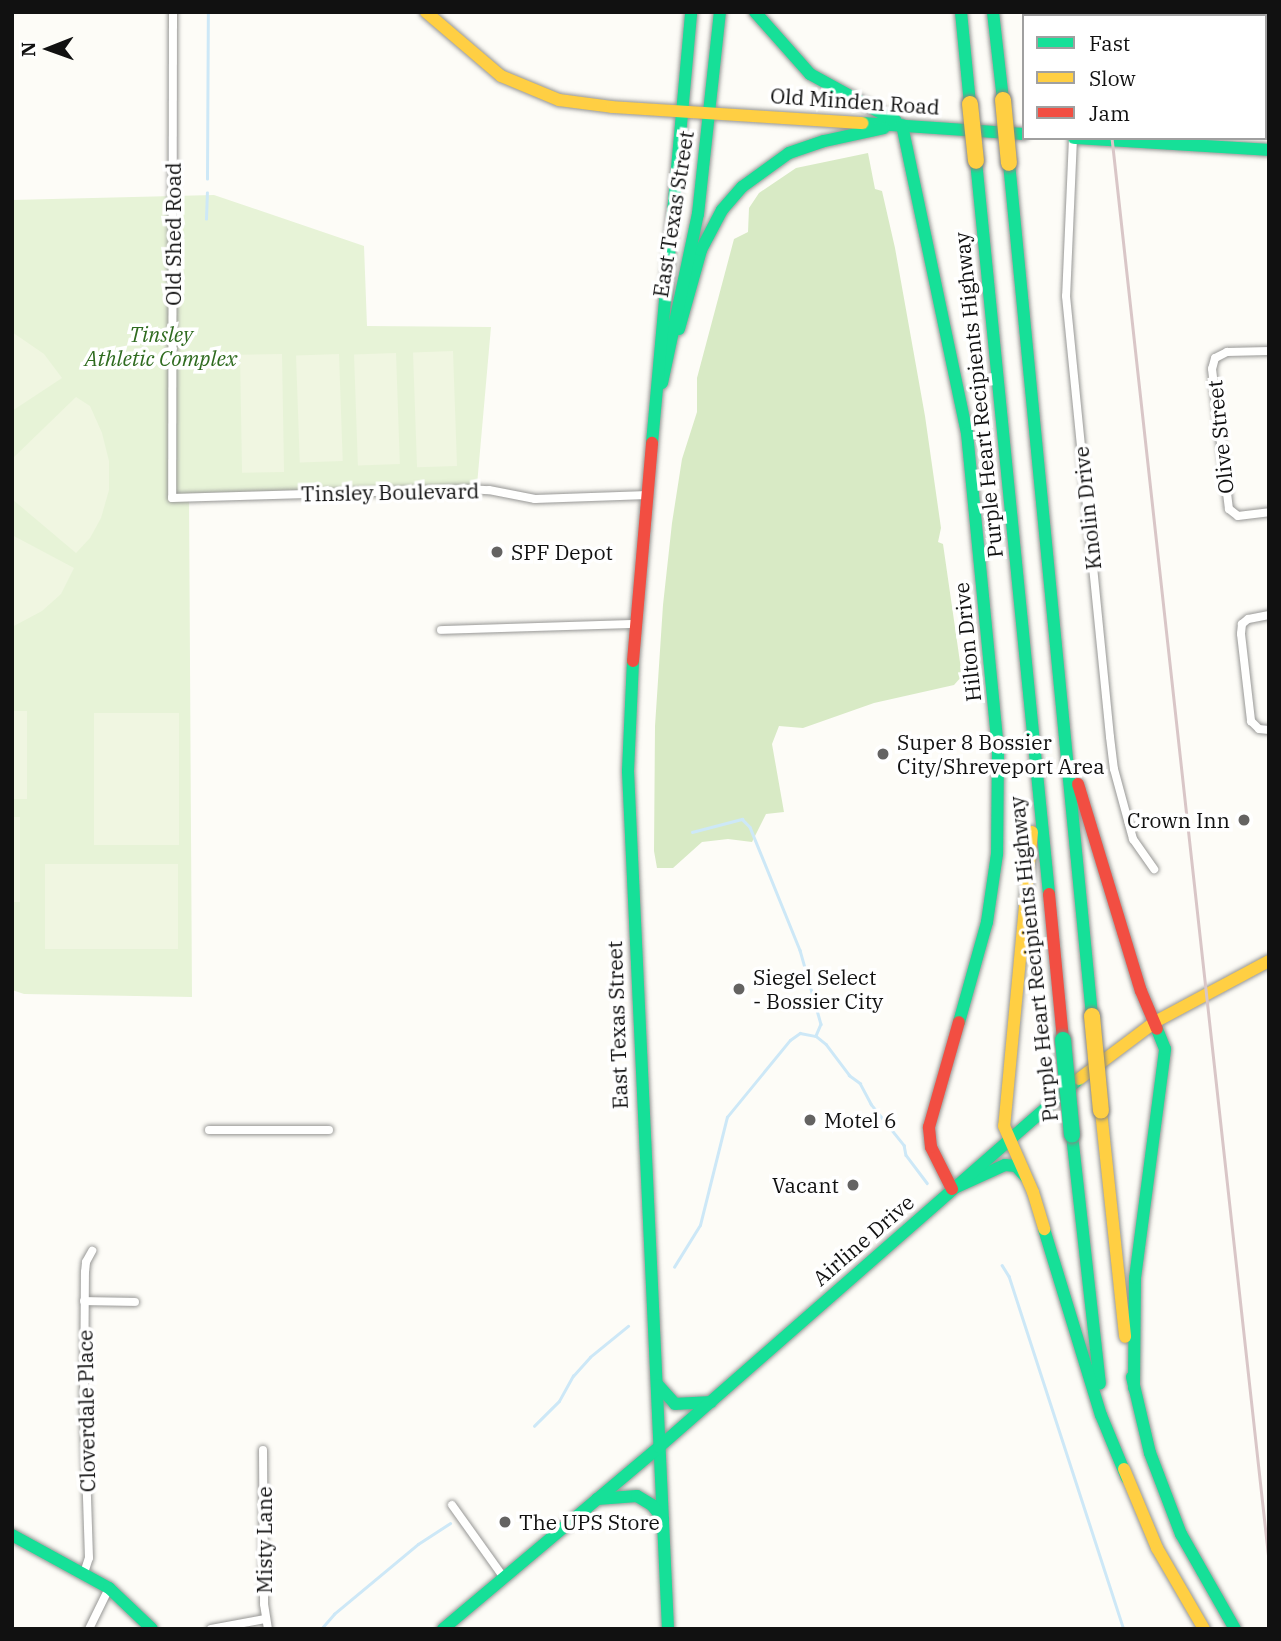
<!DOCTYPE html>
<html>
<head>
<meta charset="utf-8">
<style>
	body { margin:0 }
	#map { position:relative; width:1281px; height:1641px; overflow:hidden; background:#fdfcf7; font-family:"IBM Plex Serif",serif }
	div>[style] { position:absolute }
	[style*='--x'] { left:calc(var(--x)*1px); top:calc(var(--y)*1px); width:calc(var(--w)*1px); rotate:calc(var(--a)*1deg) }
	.green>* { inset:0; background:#e7f3d7 }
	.forest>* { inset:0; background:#d8eac5 }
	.pitch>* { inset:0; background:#f0f6e1; transform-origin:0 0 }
	.stream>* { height:2.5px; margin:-1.25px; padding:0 1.25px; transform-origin:1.25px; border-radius:1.25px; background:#cde8f7 }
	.roads { filter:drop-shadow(0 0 2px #979795) drop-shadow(0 0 2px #979795) }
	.street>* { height:8px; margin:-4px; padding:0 4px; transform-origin:4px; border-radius:4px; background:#fffffe }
	.fast>* { height:12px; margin:-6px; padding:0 6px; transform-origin:6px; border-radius:6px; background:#16e098 }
	.slow>* { height:12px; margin:-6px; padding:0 6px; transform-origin:6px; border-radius:6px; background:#ffcf43 }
	.jam>* { height:12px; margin:-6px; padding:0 6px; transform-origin:6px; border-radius:6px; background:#f24e42 }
	.rail>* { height:2.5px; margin:-1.25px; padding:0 1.25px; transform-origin:1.25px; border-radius:1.25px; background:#d9c6c7 }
	.bridges { filter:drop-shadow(0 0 2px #858482) drop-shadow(0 0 2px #858482) }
	.fast-bridge>* { height:16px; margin:-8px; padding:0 8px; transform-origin:8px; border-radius:8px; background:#16e098 }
	.slow-bridge>* { height:16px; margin:-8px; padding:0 8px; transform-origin:8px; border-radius:8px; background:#ffcf43 }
	.dots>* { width:19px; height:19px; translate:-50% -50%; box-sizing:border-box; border:4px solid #fff; border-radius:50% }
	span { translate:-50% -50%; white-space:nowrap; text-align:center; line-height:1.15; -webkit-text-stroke:7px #fff; paint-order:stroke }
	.street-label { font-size:21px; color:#111 }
	.park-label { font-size:21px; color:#2f6b1f; font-style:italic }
	.poi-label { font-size:21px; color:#111 }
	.left { translate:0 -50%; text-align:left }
	.right { translate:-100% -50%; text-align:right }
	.frame { position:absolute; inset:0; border:14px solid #111; pointer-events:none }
	.legend { position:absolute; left:1022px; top:14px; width:245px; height:126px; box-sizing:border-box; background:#fff; border:2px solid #a0a0a0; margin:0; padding:9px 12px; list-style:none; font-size:21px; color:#111 }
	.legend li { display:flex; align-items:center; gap:14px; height:35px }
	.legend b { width:35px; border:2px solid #a0a0a0 }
	.north { position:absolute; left:14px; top:14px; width:70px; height:70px; -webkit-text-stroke:5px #fff; paint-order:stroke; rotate:269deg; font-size:19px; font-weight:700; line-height:28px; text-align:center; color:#111 }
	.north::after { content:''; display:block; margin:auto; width:24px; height:32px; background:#111; clip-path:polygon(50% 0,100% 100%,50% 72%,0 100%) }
</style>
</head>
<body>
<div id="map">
	<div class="green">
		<i style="clip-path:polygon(214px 195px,364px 246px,367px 326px,491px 327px,477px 485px,189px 493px,192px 997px,24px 994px,12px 990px,12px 200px)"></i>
	</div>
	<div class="forest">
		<i style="clip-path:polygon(868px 153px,875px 189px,882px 191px,895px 248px,925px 416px,941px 528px,938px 542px,943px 544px,962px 676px,954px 685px,874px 703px,803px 728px,779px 726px,772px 744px,784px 812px,766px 814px,752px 842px,728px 839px,702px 842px,673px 868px,657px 868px,654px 851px,655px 726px,663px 605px,672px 523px,682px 459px,697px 412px,697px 378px,734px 239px,748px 232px,749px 208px,759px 193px,796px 168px)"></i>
	</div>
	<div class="pitch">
		<i style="clip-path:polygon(12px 332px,44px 354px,62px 378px,12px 411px)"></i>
		<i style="left:453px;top:351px;width:115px;height:40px;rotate:88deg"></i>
		<i style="left:396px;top:353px;width:111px;height:42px;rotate:88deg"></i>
		<i style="left:282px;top:354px;width:118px;height:42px;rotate:89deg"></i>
		<i style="left:339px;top:354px;width:107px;height:43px;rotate:88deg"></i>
		<i style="clip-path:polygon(76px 397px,90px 406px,102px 433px,109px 461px,109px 490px,101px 518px,90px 538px,76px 553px,12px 499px,12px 459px)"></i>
		<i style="clip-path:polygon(12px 535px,74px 568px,61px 594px,42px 611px,12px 627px)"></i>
		<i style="left:12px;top:711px;width:15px;height:88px"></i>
		<i style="left:94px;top:713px;width:85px;height:132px"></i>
		<i style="left:12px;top:817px;width:8px;height:85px"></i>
		<i style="left:178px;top:864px;width:85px;height:133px;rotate:90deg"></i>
	</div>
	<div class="stream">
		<i style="--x:207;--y:179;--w:167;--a:-89.7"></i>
		<i style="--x:206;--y:219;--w:26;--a:-88"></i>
		<i style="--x:692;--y:832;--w:52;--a:-14.6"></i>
		<i style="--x:742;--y:819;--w:11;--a:45"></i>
		<i style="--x:750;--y:827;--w:133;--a:67.9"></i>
		<i style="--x:800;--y:950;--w:77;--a:74.2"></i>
		<i style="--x:821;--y:1024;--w:13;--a:113"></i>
		<i style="--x:1002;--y:1265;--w:13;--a:58"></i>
		<i style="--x:1009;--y:1276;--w:371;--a:72"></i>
		<i style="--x:674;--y:1267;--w:49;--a:-58.2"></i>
		<i style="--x:700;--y:1225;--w:111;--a:-76"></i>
		<i style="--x:727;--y:1117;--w:99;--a:-50.7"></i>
		<i style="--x:790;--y:1040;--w:12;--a:-35"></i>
		<i style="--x:800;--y:1033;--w:16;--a:11"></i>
		<i style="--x:816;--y:1036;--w:13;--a:39"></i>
		<i style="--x:826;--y:1044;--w:39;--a:53"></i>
		<i style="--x:849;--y:1075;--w:14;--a:36"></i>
		<i style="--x:860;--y:1083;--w:24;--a:62"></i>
		<i style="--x:871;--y:1104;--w:53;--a:51.2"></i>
		<i style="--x:904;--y:1145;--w:10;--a:79"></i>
		<i style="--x:906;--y:1155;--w:35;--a:53"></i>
		<i style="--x:534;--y:1426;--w:35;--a:-45"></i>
		<i style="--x:559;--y:1401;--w:29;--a:-61"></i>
		<i style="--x:573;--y:1376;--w:25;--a:-48"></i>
		<i style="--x:590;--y:1357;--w:49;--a:-39.2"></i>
		<i style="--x:321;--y:1629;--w:20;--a:-49"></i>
		<i style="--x:334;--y:1614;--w:109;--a:-39.8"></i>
		<i style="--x:418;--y:1544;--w:38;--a:-33"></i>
	</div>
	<div class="roads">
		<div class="street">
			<i style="--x:173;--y:12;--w:486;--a:90.1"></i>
			<i style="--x:172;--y:498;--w:295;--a:-1.7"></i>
			<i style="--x:467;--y:489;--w:22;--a:3"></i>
			<i style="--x:489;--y:490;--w:47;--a:11.1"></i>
			<i style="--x:535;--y:499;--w:113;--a:-2"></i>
			<i style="--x:1073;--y:138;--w:158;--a:92.5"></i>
			<i style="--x:1066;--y:296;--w:443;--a:84.3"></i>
			<i style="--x:1110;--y:737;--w:32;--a:83"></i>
			<i style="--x:1114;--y:769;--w:73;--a:74.8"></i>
			<i style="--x:1133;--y:839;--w:37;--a:55"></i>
			<i style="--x:1269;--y:351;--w:42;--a:178.6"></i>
			<i style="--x:1227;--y:352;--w:13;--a:153"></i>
			<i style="--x:1215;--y:358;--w:11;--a:105"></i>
			<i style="--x:1212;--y:369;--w:141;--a:83.1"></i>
			<i style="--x:1229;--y:509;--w:11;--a:38"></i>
			<i style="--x:1238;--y:516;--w:31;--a:-7"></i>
			<i style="--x:1269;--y:615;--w:21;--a:169"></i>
			<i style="--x:1248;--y:619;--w:8;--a:140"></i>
			<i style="--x:1242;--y:624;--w:10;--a:96"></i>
			<i style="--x:1241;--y:634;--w:88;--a:83.4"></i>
			<i style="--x:1251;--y:721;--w:11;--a:45"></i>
			<i style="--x:1259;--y:729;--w:10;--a:6"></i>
			<i style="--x:441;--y:630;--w:194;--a:-1.8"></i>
			<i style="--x:209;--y:1130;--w:120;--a:0"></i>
			<i style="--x:84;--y:1301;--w:51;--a:1.1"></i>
			<i style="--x:263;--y:1450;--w:154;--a:89.6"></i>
			<i style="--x:264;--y:1604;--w:25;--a:81"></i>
			<i style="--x:452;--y:1505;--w:90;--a:54.5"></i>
			<i style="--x:84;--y:1573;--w:16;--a:-72"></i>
			<i style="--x:89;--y:1558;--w:149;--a:-91.9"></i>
			<i style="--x:84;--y:1409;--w:137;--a:-89.6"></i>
			<i style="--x:85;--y:1272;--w:10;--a:-84"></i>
			<i style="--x:86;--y:1262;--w:13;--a:-61"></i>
			<i style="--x:89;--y:1629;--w:46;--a:-64"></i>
			<i style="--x:211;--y:1629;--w:55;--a:-10.5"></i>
		</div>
		<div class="fast">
			<i style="--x:755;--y:12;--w:83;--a:48.4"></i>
			<i style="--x:810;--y:74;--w:98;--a:28.7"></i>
			<i style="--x:961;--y:12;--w:92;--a:84.4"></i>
			<i style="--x:993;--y:12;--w:89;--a:83.5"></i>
			<i style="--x:862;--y:123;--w:162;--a:3.9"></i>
			<i style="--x:902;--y:125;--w:315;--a:78.1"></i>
			<i style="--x:967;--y:433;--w:316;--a:84.4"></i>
			<i style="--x:998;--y:747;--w:107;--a:90.5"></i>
			<i style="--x:997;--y:854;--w:69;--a:98.4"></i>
			<i style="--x:987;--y:922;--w:104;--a:105.6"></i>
			<i style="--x:1074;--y:138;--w:195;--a:3.5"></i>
			<i style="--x:976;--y:161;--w:737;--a:84.31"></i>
			<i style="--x:1009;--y:163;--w:857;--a:84.44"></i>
			<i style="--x:679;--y:329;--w:82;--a:-74.4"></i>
			<i style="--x:701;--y:250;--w:45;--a:-62.3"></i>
			<i style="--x:722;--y:210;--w:30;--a:-49"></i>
			<i style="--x:742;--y:187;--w:58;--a:-35.9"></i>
			<i style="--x:789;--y:153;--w:37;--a:-19"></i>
			<i style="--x:824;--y:141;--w:61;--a:-12.2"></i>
			<i style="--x:662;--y:383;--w:173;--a:-78"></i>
			<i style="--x:698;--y:214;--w:203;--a:-83.8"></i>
			<i style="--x:652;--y:443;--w:433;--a:-84.8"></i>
			<i style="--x:633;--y:661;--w:110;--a:92.6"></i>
			<i style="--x:628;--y:771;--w:859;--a:87.33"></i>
			<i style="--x:1072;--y:1135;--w:250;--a:83.6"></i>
			<i style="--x:952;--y:1189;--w:58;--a:-24.4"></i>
			<i style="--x:1005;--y:1165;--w:11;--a:5"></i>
			<i style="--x:1016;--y:1166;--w:15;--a:48"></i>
			<i style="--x:1044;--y:1229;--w:195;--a:73"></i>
			<i style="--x:1101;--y:1415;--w:68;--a:67.6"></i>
			<i style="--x:1132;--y:1377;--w:78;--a:76.7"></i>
			<i style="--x:1150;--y:1453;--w:87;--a:69.1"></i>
			<i style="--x:1181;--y:1534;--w:109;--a:60.4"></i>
			<i style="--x:658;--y:1385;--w:25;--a:48"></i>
			<i style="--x:675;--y:1404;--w:36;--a:-3"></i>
			<i style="--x:1134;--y:1388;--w:110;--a:-89.5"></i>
			<i style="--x:1135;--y:1278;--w:231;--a:-82.5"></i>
			<i style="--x:1165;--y:1049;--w:22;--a:-112"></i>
			<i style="--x:597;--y:1499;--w:40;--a:-4.3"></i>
			<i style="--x:637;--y:1496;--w:17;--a:31"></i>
			<i style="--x:652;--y:1505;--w:18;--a:52"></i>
			<i style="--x:12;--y:1535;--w:111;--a:28.7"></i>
			<i style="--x:109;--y:1588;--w:59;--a:43.6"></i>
			<i style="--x:443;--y:1629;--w:282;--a:-40.1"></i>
			<i style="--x:659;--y:1447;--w:558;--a:-41.22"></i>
		</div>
		<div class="slow">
			<i style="--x:426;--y:12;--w:99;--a:40.5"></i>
			<i style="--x:501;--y:76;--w:63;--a:22.5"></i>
			<i style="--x:559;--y:100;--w:53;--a:7.5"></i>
			<i style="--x:612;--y:107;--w:251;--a:3.7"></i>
			<i style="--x:1032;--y:832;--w:295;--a:95.4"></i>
			<i style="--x:1004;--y:1126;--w:72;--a:66.3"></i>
			<i style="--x:1033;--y:1192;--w:39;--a:73"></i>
			<i style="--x:1079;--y:1079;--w:95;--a:-36.9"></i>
			<i style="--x:1155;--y:1022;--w:129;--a:-28.2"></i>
			<i style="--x:1101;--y:1111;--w:227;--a:83.9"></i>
			<i style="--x:1124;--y:1469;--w:86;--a:67.3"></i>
			<i style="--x:1157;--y:1548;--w:94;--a:59.9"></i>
		</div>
		<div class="jam">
			<i style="--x:633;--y:661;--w:219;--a:-85"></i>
			<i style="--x:1078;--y:784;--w:216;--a:73.1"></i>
			<i style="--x:1141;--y:991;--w:41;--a:67.2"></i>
			<i style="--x:1049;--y:894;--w:147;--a:84.5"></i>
			<i style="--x:952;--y:1189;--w:47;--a:-116.6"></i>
			<i style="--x:931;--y:1147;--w:20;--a:-96"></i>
			<i style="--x:929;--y:1127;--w:109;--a:-74.1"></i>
		</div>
	</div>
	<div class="rail">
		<i style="--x:1099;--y:12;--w:4;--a:90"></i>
		<i style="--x:1112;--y:138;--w:1432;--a:83.7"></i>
	</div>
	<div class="bridges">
		<div class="fast-bridge">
			<i style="--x:1063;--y:1040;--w:95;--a:84.6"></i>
		</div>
		<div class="slow-bridge">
			<i style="--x:1003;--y:100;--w:63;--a:84.6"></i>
			<i style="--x:970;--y:104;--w:57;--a:84"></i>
			<i style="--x:1092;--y:1016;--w:95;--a:84.6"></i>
		</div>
	</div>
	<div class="dots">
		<i style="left:497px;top:552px;background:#646362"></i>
		<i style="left:883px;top:754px;background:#646362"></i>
		<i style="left:1244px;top:820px;background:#646362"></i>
		<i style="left:739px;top:989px;background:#646362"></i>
		<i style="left:810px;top:1120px;background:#646362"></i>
		<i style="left:853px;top:1185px;background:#646362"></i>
		<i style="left:505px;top:1522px;background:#646362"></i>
	</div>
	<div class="street-label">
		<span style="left:855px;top:101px;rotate:4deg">Old Minden Road</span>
		<span style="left:673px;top:214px;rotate:-81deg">East Texas Street</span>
		<span style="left:173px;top:234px;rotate:-90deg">Old Shed Road</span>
		<span style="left:978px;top:395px;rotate:-96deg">Purple Heart Recipients Highway</span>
		<span style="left:1220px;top:437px;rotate:-96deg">Olive Street</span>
		<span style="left:390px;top:492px;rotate:-1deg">Tinsley Boulevard</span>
		<span style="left:1087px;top:508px;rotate:-96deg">Knolin Drive</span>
		<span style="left:967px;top:642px;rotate:-96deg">Hilton Drive</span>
		<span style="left:1033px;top:959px;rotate:-96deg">Purple Heart Recipients Highway</span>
		<span style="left:617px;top:1025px;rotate:-92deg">East Texas Street</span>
		<span style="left:863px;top:1240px;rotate:-41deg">Airline Drive</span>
		<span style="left:86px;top:1411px;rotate:-91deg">Cloverdale Place</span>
		<span style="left:264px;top:1540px;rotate:-90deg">Misty Lane</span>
	</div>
	<div class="park-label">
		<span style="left:161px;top:346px">Tinsley<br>Athletic Complex</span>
	</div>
	<div class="poi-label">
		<span class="left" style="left:511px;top:552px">SPF Depot</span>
		<span class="left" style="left:897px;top:754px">Super 8 Bossier<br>City/Shreveport Area</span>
		<span class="right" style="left:1230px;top:820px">Crown Inn</span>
		<span class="left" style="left:753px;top:989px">Siegel Select<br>- Bossier City</span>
		<span class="left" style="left:824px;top:1120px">Motel 6</span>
		<span class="right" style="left:839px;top:1185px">Vacant</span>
		<span class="left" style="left:519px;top:1522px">The UPS Store</span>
	</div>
	<div class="frame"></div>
	<ul class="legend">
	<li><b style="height:9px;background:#16e098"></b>Fast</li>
	<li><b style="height:9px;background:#ffcf43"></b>Slow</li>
	<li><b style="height:9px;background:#f24e42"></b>Jam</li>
	</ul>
	<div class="north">N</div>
</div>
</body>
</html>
